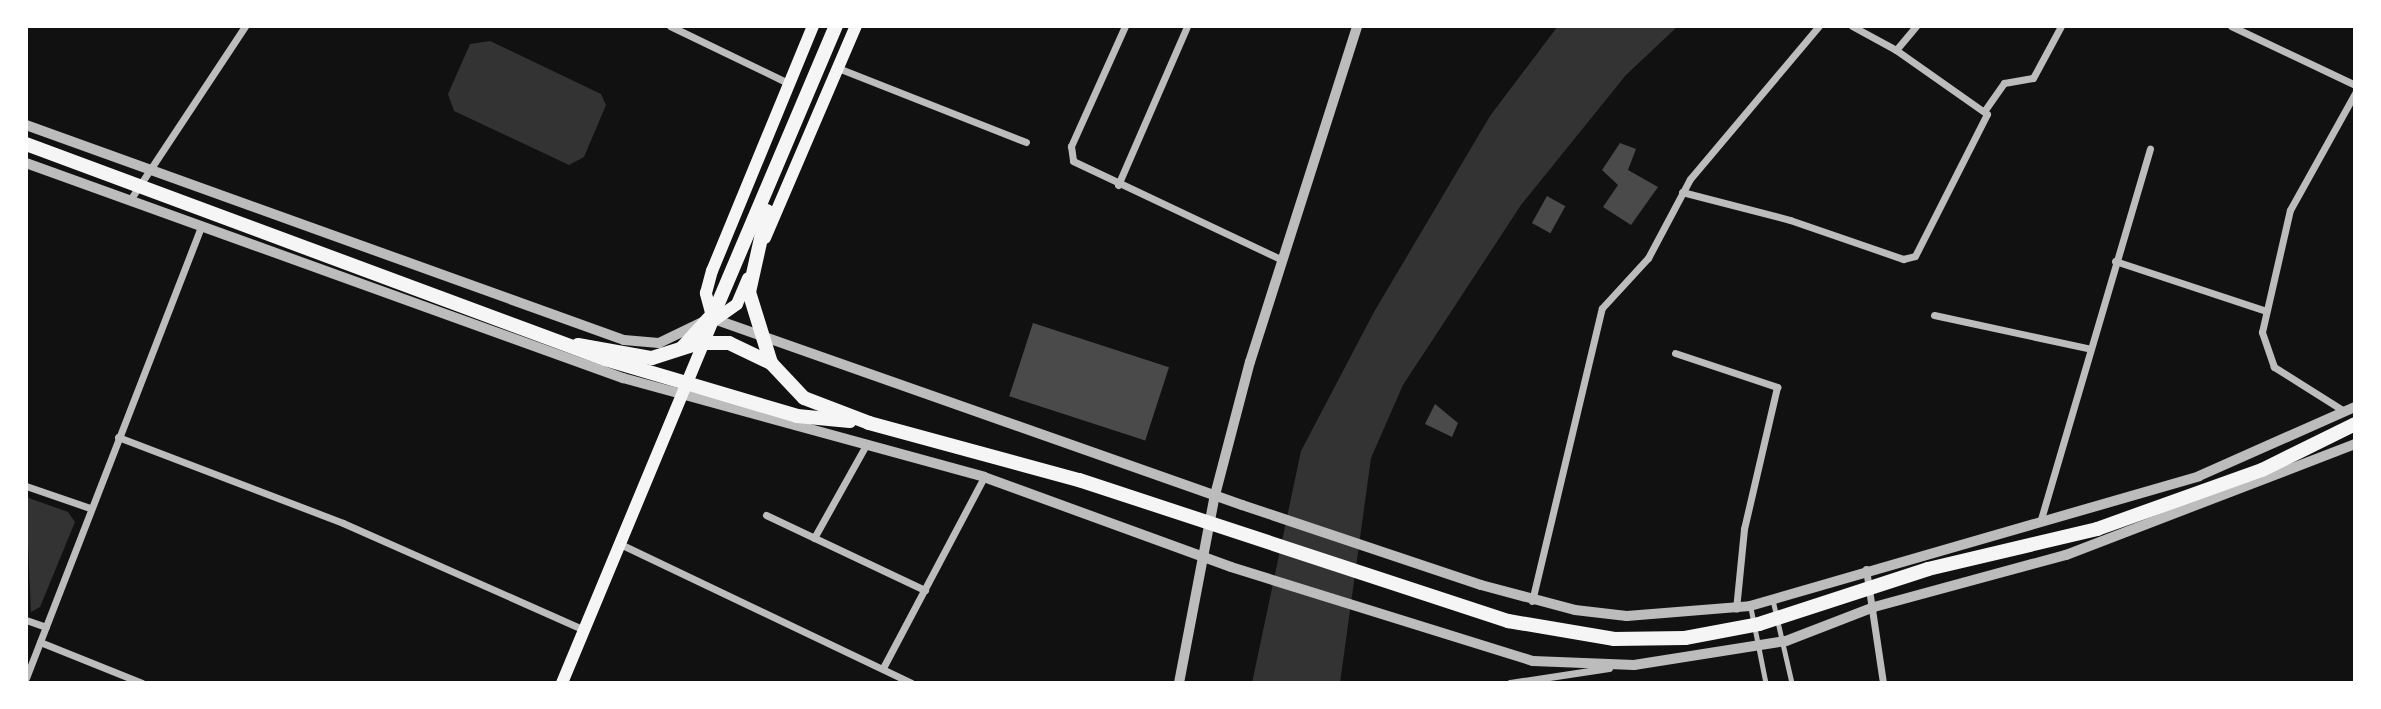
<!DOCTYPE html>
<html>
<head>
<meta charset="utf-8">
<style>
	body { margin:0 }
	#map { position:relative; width:2381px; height:709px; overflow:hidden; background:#111; font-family:Cabin,sans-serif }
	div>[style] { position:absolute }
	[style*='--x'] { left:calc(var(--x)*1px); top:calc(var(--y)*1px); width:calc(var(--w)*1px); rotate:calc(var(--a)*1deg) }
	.water>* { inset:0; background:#333 }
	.building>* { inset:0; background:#4a4a4a; transform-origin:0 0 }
	.service>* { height:4.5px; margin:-2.25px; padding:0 2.25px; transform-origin:2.25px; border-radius:2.25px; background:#bcbcbc }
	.minor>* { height:7px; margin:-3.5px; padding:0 3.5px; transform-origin:3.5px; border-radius:3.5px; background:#bcbcbc }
	.tertiary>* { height:10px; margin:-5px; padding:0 5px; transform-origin:5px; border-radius:5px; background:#bcbcbc }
	.secondary>* { height:12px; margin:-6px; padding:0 6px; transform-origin:6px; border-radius:6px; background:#f5f5f5 }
	.primary>* { height:14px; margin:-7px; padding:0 7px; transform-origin:7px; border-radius:7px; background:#f5f5f5 }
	span { translate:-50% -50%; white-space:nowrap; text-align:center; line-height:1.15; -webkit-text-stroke:5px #fff; paint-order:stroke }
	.frame { position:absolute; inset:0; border:28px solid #fff; pointer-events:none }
</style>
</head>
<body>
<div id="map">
	<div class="water">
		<i style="clip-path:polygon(1558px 26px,1678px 26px,1626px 75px,1521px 205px,1403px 385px,1371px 458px,1340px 683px,1252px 683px,1301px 451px,1374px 312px,1490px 116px)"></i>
		<i style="clip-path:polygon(490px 41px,601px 94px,606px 105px,584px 157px,569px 165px,454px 111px,448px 94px,470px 44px)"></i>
		<i style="clip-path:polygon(26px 497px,68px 512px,75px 522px,40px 607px,31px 612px)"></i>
	</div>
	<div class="building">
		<i style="clip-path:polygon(1620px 143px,1636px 149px,1628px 170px,1658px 187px,1631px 225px,1603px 207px,1618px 185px,1602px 170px)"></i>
		<i style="left:1547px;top:196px;width:21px;height:31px;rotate:29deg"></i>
		<i style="left:1033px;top:323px;width:143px;height:77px;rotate:18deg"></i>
		<i style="clip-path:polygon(1435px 404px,1458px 423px,1452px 437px,1425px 424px)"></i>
	</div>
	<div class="service">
		<i style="--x:1773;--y:600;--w:85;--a:77.1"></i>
		<i style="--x:1751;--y:608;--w:76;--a:78.7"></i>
	</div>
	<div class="minor">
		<i style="--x:670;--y:26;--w:131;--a:25.8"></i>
		<i style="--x:1125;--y:26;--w:132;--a:114.2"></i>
		<i style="--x:1071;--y:146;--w:15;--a:82"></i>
		<i style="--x:1073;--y:161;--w:229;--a:25.3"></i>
		<i style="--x:1852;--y:26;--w:50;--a:28.6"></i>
		<i style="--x:1896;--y:50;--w:31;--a:-50"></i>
		<i style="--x:2231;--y:26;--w:137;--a:25.4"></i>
		<i style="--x:838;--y:68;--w:202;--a:21.5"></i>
		<i style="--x:1985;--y:110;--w:33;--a:-55"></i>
		<i style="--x:2004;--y:83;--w:29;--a:-10"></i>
		<i style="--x:2033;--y:78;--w:59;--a:-61.7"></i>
		<i style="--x:1118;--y:185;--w:173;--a:-66.5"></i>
		<i style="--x:1682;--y:192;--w:112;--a:14.5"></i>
		<i style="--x:1790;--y:220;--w:120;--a:19"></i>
		<i style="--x:1903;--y:259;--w:12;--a:-14"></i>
		<i style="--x:1915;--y:256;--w:159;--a:-63.1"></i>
		<i style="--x:1987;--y:114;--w:111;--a:-144.9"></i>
		<i style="--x:132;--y:197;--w:205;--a:-56.5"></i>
		<i style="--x:2115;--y:261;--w:159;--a:18.3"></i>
		<i style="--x:1934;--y:315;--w:157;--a:12.2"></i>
		<i style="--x:1675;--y:353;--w:108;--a:18.4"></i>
		<i style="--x:1777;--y:387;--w:146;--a:103.1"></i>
		<i style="--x:1744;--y:529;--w:80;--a:95.7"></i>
		<i style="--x:2344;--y:411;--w:83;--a:-147.8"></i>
		<i style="--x:2274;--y:367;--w:37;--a:-109"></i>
		<i style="--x:2262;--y:332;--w:125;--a:-77.1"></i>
		<i style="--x:2290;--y:210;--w:134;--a:-60.9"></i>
		<i style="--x:118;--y:437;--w:241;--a:20.9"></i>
		<i style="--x:343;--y:523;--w:264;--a:23.9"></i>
		<i style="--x:26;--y:486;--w:68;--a:19"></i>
		<i style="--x:766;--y:515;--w:176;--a:25.3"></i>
		<i style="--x:2041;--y:519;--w:386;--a:-73.6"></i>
		<i style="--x:814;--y:538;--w:107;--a:-60.8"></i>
		<i style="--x:618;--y:543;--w:325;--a:25.5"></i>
		<i style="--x:1866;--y:569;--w:115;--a:81.5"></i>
		<i style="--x:1532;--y:601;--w:301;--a:-76.6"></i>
		<i style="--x:1602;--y:308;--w:68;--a:-47.4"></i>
		<i style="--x:1648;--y:258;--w:89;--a:-62"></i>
		<i style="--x:1690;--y:179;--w:200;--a:-49.9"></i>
		<i style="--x:26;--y:620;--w:21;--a:19"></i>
		<i style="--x:40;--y:642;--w:110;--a:21.9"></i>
		<i style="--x:884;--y:666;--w:214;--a:-62.1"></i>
		<i style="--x:26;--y:678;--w:486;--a:-68.8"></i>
		<i style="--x:1510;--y:683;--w:100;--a:-8.6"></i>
	</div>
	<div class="tertiary">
		<i style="--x:26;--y:125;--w:635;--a:19.78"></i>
		<i style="--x:624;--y:340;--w:35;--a:5"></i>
		<i style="--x:659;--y:343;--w:58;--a:-25.7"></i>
		<i style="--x:711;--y:318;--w:563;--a:19.4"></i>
		<i style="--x:1242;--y:505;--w:252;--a:18.5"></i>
		<i style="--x:1481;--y:585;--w:97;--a:14.9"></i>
		<i style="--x:1575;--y:610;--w:52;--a:6.6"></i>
		<i style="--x:1627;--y:616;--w:123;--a:-4.6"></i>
		<i style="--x:1750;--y:606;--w:467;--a:-16.1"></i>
		<i style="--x:2199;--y:476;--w:171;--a:-23.9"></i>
		<i style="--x:26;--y:163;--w:635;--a:19.81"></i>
		<i style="--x:623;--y:378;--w:374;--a:15.3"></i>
		<i style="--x:984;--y:477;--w:263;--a:20"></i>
		<i style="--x:1231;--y:567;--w:316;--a:17.3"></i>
		<i style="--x:1533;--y:661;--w:101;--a:2.3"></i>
		<i style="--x:1634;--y:665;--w:154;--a:-9"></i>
		<i style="--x:1786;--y:641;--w:94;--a:-21.1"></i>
		<i style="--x:1874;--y:607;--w:199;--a:-15.2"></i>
		<i style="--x:2066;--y:555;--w:310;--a:-21"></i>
		<i style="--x:1179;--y:683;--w:191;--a:-79.2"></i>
		<i style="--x:1215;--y:495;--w:138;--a:-75.3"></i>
		<i style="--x:1250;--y:362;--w:353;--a:-72.3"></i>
	</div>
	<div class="secondary">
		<i style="--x:765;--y:238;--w:231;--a:-66.8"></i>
		<i style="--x:713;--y:320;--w:28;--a:-105"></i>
		<i style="--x:706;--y:293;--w:23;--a:-75"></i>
		<i style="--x:712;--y:271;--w:265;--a:-67.6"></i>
		<i style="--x:713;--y:321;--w:29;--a:-35"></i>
		<i style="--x:737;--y:304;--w:28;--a:-67"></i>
		<i style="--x:562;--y:683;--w:392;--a:-67.4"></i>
	</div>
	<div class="primary">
		<i style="--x:26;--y:144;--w:618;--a:20.37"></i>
		<i style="--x:605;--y:359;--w:200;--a:16.5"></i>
		<i style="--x:797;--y:416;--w:53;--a:5.4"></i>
		<i style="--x:767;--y:211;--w:83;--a:102.5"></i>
		<i style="--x:749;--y:292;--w:74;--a:72.8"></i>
		<i style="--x:578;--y:345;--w:75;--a:10"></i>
		<i style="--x:652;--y:358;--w:49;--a:-17.7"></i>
		<i style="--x:699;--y:343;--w:30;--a:0"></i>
		<i style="--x:729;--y:343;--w:47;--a:25.5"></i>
		<i style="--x:771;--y:363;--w:48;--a:46.7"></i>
		<i style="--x:804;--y:398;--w:70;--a:21"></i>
		<i style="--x:869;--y:423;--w:218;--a:15.2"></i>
		<i style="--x:1079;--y:480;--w:452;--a:18.2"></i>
		<i style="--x:1508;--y:621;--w:108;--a:9.6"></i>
		<i style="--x:1614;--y:639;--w:71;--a:-0.8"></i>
		<i style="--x:1685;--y:638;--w:75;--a:-10.7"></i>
		<i style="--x:1759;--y:624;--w:178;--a:-18"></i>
		<i style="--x:1928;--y:569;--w:174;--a:-13.3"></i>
		<i style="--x:2097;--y:529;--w:175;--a:-19.7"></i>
		<i style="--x:2262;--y:470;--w:104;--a:-26.3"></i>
		<i style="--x:682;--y:348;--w:47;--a:-47.6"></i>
		<i style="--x:714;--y:313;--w:312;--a:-67"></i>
	</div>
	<div class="frame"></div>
</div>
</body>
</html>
